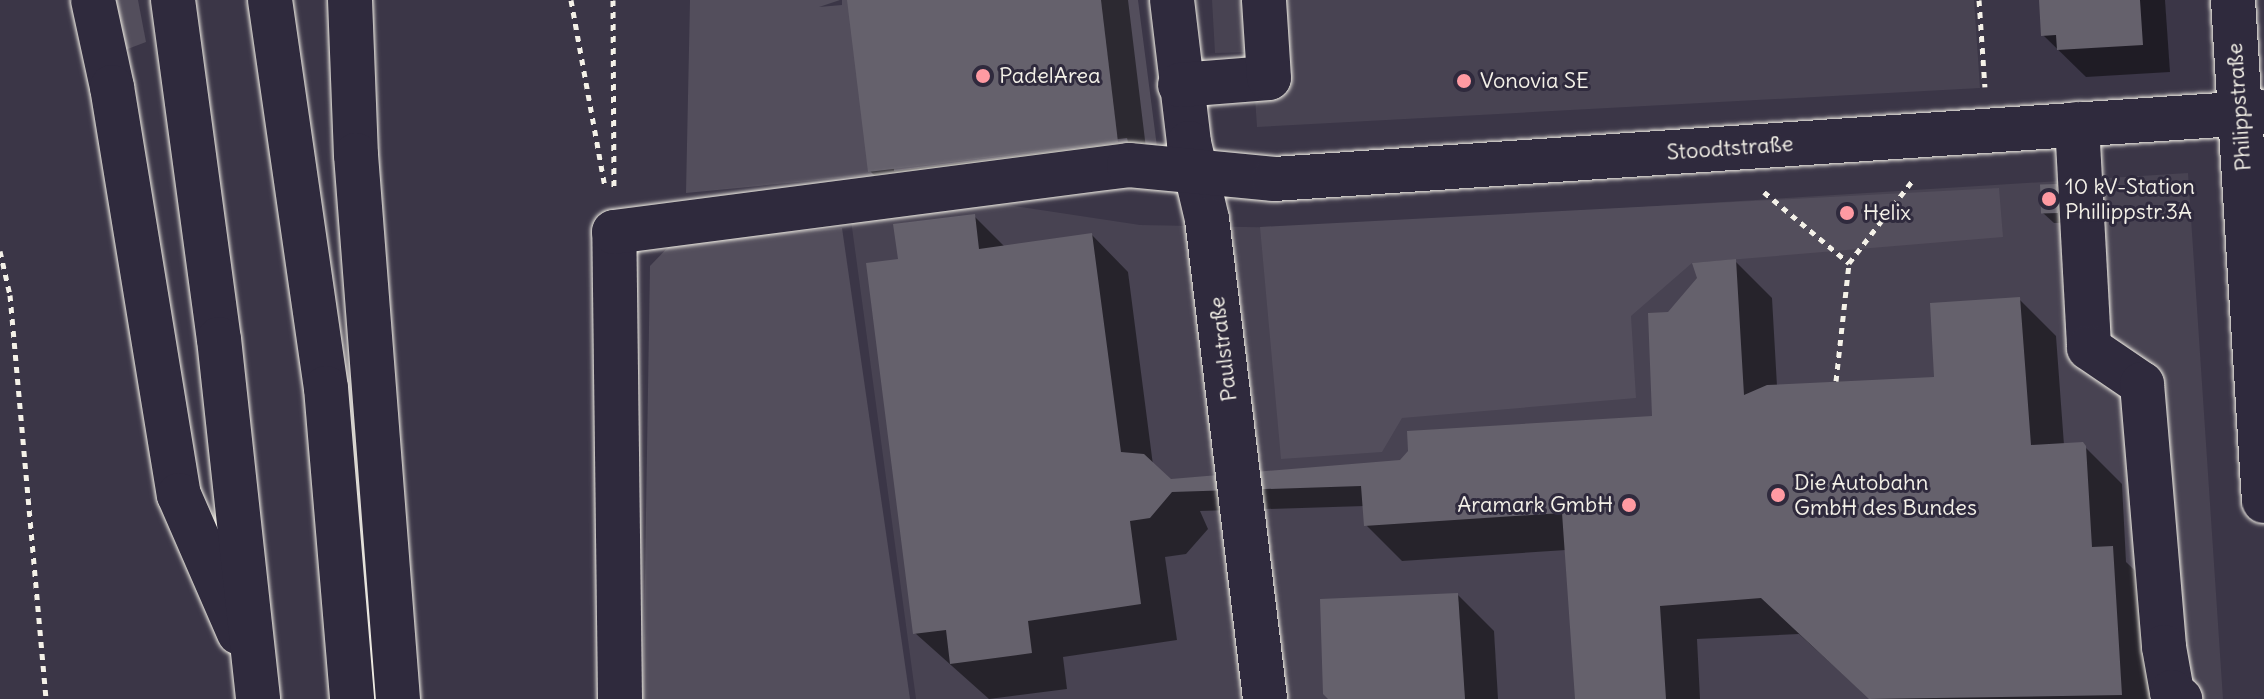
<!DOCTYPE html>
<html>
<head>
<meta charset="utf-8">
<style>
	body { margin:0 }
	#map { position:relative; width:2264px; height:699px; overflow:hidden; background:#3b3647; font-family:Delius,sans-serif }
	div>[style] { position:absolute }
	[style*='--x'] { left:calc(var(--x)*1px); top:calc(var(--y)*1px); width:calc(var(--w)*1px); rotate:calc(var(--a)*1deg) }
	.built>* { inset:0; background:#484352 }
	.green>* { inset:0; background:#534e5c }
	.shadow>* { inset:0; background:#0007 }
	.building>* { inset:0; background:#65616c; transform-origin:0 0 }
	.path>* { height:5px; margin-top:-2.5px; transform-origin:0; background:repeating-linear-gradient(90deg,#f4f1e8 0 6px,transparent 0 12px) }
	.roads { filter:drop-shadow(0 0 2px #f4f1e8) drop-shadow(0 0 2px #f4f1e8) }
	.minor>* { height:44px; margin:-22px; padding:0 22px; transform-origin:22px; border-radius:22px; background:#2f2a3d }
	.highway>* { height:44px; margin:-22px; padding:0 22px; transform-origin:22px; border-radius:22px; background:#2f2a3d }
	.dots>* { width:22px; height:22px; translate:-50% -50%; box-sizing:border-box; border:4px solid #2f2a3d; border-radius:50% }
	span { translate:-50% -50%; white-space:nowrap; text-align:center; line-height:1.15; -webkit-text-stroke:6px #2f2a3d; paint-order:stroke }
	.poi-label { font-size:22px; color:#f4f1e8 }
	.left { translate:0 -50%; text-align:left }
	.right { translate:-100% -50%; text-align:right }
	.street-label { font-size:22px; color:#f4f1e8 }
</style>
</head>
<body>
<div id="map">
	<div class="built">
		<i style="clip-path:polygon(1212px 0,1974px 0,1980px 88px,1257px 127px,1252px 52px,1215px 53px)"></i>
		<i style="clip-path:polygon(2188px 173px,2223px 699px,916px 699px,851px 220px,988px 202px,1140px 225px,1305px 228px)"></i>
	</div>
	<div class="green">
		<i style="clip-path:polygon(114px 0,138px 0,146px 42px,125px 50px)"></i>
		<i style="clip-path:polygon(690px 0,840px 0,819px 7px,842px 5px,842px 0,1138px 0,1157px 147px,686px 193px)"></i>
		<i style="clip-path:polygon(1999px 188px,2003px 237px,1692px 263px,1631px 316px,1636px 398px,1402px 418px,1382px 452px,1281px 459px,1260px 227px)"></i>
		<i style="clip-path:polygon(842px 228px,910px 699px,643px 699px,650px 266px,674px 241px)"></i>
	</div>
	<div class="shadow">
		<i style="clip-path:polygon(evenodd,849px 0,1128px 0,1149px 173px,902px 203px,870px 171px,849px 0,1127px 138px,1128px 142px,894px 171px,894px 167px,1127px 138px)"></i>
		<i style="clip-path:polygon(2041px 0,2165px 0,2170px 72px,2086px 77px,2043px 35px)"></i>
		<i style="clip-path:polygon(2057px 186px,2067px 197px,2068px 223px,2054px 223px,2043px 213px)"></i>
		<i style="clip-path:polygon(974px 216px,1005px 247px,1092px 235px,1128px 272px,1153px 465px,1173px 484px,1401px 462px,1654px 418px,1669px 314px,1735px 261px,1772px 298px,1777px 386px,1936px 379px,2019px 299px,2056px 336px,2064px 445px,2082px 444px,2122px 484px,2126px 562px,2149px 584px,2155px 699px,1870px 699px,1799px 634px,1697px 639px,1700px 699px,1576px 699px,1566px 550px,1402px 561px,1366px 525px,1365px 506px,1200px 511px,1208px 529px,1186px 554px,1165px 557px,1177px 640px,1063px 657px,1067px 689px,989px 699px,915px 633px,900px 261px)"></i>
		<i style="clip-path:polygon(1458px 595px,1494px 631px,1498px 699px,1329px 699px)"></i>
	</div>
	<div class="building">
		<i style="clip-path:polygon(847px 0,1101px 0,1118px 142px,868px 172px)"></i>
		<i style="clip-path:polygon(2039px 0,2140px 0,2143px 45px,2057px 50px,2056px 35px,2041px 36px)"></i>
		<i style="left:2057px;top:184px;width:29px;height:17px;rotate:88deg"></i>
		<i style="clip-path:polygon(975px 214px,979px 249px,1092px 233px,1121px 452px,1144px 454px,1171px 479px,1400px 460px,1408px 451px,1407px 431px,1652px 416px,1648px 313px,1668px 312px,1697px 278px,1692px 263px,1736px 259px,1744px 395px,1767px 385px,1934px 377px,1930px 303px,2020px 297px,2031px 445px,2083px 442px,2086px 446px,2092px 547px,2113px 546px,2122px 695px,1869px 699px,1761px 598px,1660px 606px,1666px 699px,1575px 699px,1562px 513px,1364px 526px,1361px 486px,1172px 492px,1150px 518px,1130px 521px,1141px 604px,1028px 621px,1032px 653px,950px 664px,946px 630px,913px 634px,866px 263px,898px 259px,893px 224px)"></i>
		<i style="clip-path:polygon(1458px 593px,1465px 699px,1328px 699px,1323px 694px,1320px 599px)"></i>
	</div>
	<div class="path">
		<i style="--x:571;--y:0;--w:191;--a:79.7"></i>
		<i style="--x:613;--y:0;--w:187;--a:89.7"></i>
		<i style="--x:1979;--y:0;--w:87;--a:86.1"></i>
		<i style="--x:1764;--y:192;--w:111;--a:39.9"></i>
		<i style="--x:0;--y:251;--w:45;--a:77.2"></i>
		<i style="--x:10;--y:295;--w:406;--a:84.9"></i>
		<i style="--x:1836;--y:381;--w:119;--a:-83.7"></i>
		<i style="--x:1849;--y:263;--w:105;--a:-52.4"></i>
	</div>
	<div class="roads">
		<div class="minor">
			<i style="--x:1172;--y:0;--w:144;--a:83.2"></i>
			<i style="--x:1189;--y:143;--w:78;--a:76.7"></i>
			<i style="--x:1207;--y:219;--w:483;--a:83.1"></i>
			<i style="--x:2233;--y:0;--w:502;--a:86.46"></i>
			<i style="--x:1180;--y:85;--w:89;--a:-4.5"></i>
			<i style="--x:1269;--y:78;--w:78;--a:-93.7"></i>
			<i style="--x:2077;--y:124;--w:224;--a:86.9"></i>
			<i style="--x:2089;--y:348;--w:64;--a:34.2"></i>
			<i style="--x:2142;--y:384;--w:264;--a:85.2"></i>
			<i style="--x:2164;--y:647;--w:46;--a:79.9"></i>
			<i style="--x:2172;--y:692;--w:11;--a:41"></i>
			<i style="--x:620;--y:699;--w:467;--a:-90.7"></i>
			<i style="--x:614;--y:232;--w:519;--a:-7.41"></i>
			<i style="--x:1129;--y:165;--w:146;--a:5.5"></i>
			<i style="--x:1274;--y:179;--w:992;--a:-3.87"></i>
		</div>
		<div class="highway">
			<i style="--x:93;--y:0;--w:89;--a:77.7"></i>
			<i style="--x:112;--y:87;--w:413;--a:80.7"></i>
			<i style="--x:179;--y:495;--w:150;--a:66.5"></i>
			<i style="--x:173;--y:0;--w:342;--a:82.3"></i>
			<i style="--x:219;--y:339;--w:362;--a:83.8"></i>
			<i style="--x:270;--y:0;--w:392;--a:81.8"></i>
			<i style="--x:326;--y:388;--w:312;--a:85.2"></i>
			<i style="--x:350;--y:0;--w:155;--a:87.8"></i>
			<i style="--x:356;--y:155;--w:546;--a:85.59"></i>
		</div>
	</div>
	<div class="dots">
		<i style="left:983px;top:76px;background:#ff9aa2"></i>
		<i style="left:1464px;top:81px;background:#ff9aa2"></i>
		<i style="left:2049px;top:199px;background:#ff9aa2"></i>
		<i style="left:1847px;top:213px;background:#ff9aa2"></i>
		<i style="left:1778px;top:495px;background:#ff9aa2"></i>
		<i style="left:1629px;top:505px;background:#ff9aa2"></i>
	</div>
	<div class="poi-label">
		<span class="left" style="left:999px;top:76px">PadelArea</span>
		<span class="left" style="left:1480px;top:81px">Vonovia SE</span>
		<span class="left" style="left:2065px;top:199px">10 kV-Station<br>Phillippstr.3A</span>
		<span class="left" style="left:1863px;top:213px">Helix</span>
		<span class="left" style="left:1794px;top:495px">Die Autobahn<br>GmbH des Bundes</span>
		<span class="right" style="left:1613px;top:505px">Aramark GmbH</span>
	</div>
	<div class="street-label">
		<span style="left:2239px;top:107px;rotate:-94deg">Philippstraße</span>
		<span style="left:1730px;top:148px;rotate:-4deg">Stoodtstraße</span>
		<span style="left:1223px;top:349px;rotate:-97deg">Paulstraße</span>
	</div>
</div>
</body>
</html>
